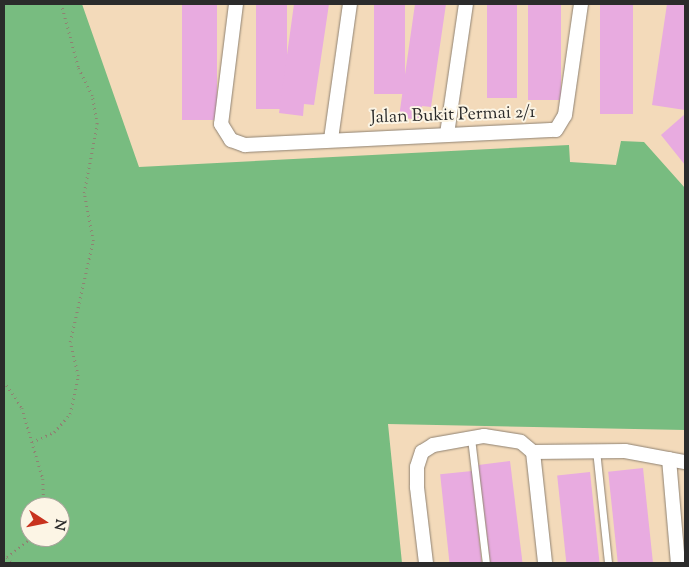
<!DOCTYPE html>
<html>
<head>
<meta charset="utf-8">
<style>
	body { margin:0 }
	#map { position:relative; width:689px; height:567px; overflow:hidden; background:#f3daba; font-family:"Sorts Mill Goudy",serif }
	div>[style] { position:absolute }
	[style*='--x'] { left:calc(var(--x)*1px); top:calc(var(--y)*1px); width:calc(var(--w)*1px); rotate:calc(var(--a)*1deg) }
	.forest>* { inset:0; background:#78bc80 }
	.building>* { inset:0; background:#e8abe0; transform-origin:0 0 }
	.path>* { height:2.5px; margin-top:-1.25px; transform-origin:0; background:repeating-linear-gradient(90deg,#8f8272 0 1px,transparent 0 5px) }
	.roads { filter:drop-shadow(0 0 1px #8f8272) drop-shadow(0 0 1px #8f8272) }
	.service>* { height:7px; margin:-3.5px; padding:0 3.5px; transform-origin:3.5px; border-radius:3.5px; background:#fff }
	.minor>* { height:14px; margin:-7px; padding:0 7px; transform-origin:7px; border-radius:7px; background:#fff }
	span { translate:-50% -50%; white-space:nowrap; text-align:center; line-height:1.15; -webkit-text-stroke:4px #fcf5e5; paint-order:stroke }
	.street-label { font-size:18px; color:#2b2b2b }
	.frame { position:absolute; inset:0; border:5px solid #2b2b2b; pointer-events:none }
	.north { position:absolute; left:20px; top:497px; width:50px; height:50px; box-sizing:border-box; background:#fcf5e5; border:1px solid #a8a49b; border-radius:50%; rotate:101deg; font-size:14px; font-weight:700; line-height:20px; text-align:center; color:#2b2b2b }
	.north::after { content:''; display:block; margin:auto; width:18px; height:22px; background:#c8321e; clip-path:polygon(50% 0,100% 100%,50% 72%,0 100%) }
</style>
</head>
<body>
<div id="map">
	<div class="forest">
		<i style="clip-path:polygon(evenodd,4px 4px,82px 4px,139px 167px,569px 145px,570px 162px,616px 165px,621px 141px,644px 142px,685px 188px,685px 430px,388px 424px,402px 563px,4px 563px,4px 4px,30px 507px,60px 507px,60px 537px,30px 537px,30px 507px)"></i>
	</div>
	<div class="building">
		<i style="left:182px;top:4px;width:35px;height:116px"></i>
		<i style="left:256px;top:4px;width:31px;height:105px"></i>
		<i style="clip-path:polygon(294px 4px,329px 4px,314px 105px,304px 104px,303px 116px,279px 113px)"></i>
		<i style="left:374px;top:4px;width:31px;height:90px"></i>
		<i style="clip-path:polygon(415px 4px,446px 4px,431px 107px,422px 106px,419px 120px,399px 117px)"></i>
		<i style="left:487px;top:4px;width:30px;height:94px"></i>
		<i style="left:528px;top:4px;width:33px;height:96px"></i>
		<i style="left:600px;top:4px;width:33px;height:110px"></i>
		<i style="clip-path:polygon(667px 4px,685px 4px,685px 110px,652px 105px)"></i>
		<i style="clip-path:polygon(685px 114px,685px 165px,661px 135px)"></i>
		<i style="left:510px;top:461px;width:103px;height:32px;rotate:83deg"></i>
		<i style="left:643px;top:468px;width:96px;height:35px;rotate:84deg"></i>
		<i style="left:472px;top:471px;width:93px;height:32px;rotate:84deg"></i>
		<i style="left:590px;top:472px;width:92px;height:33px;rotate:84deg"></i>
	</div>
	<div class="path">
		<i style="--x:4;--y:381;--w:32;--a:56"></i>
		<i style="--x:22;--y:408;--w:74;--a:73.5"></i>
		<i style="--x:43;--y:479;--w:28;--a:88"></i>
		<i style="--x:32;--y:442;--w:24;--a:-24"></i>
		<i style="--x:54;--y:432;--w:24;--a:-48"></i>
		<i style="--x:70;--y:414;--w:39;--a:-78"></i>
		<i style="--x:78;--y:376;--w:35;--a:-103"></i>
		<i style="--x:70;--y:342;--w:104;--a:-77.2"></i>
		<i style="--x:93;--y:241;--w:49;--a:-100.6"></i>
		<i style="--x:84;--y:193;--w:70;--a:-79.3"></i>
		<i style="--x:97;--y:124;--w:28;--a:-100"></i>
		<i style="--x:92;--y:96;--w:32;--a:-116"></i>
		<i style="--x:78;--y:67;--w:65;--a:-105.1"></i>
		<i style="--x:4;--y:557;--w:3;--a:0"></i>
		<i style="--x:7;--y:557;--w:8;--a:50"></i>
		<i style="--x:7;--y:557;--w:33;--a:-38"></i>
	</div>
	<div class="roads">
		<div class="service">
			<i style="--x:471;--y:438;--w:126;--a:83.2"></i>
			<i style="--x:596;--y:450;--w:114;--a:83.9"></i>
		</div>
		<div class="minor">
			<i style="--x:236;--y:4;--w:121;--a:97.1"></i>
			<i style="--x:221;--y:124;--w:19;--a:58"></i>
			<i style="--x:231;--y:140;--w:15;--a:20"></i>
			<i style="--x:245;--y:145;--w:311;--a:-2.8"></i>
			<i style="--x:556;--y:130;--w:17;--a:-59"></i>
			<i style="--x:565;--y:115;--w:112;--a:-81.8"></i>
			<i style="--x:447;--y:134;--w:131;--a:-81.7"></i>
			<i style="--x:331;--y:139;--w:136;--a:-82"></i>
			<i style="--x:533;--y:452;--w:92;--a:-0.6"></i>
			<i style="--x:625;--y:451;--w:61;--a:10.4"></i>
			<i style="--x:533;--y:452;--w:112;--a:83.8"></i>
			<i style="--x:669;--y:459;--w:104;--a:85.1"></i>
			<i style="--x:426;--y:563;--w:77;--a:-96.8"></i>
			<i style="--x:417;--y:487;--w:20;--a:-90"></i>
			<i style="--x:417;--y:467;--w:16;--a:-72"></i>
			<i style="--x:422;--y:452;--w:13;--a:-32"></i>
			<i style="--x:433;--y:445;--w:52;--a:-10"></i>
			<i style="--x:484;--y:436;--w:37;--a:9"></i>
			<i style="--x:521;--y:442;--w:16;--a:40"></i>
		</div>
	</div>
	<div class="street-label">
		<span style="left:453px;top:116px;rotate:-2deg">Jalan Bukit Permai 2/1</span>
	</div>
	<div class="frame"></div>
	<div class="north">N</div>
</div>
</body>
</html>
